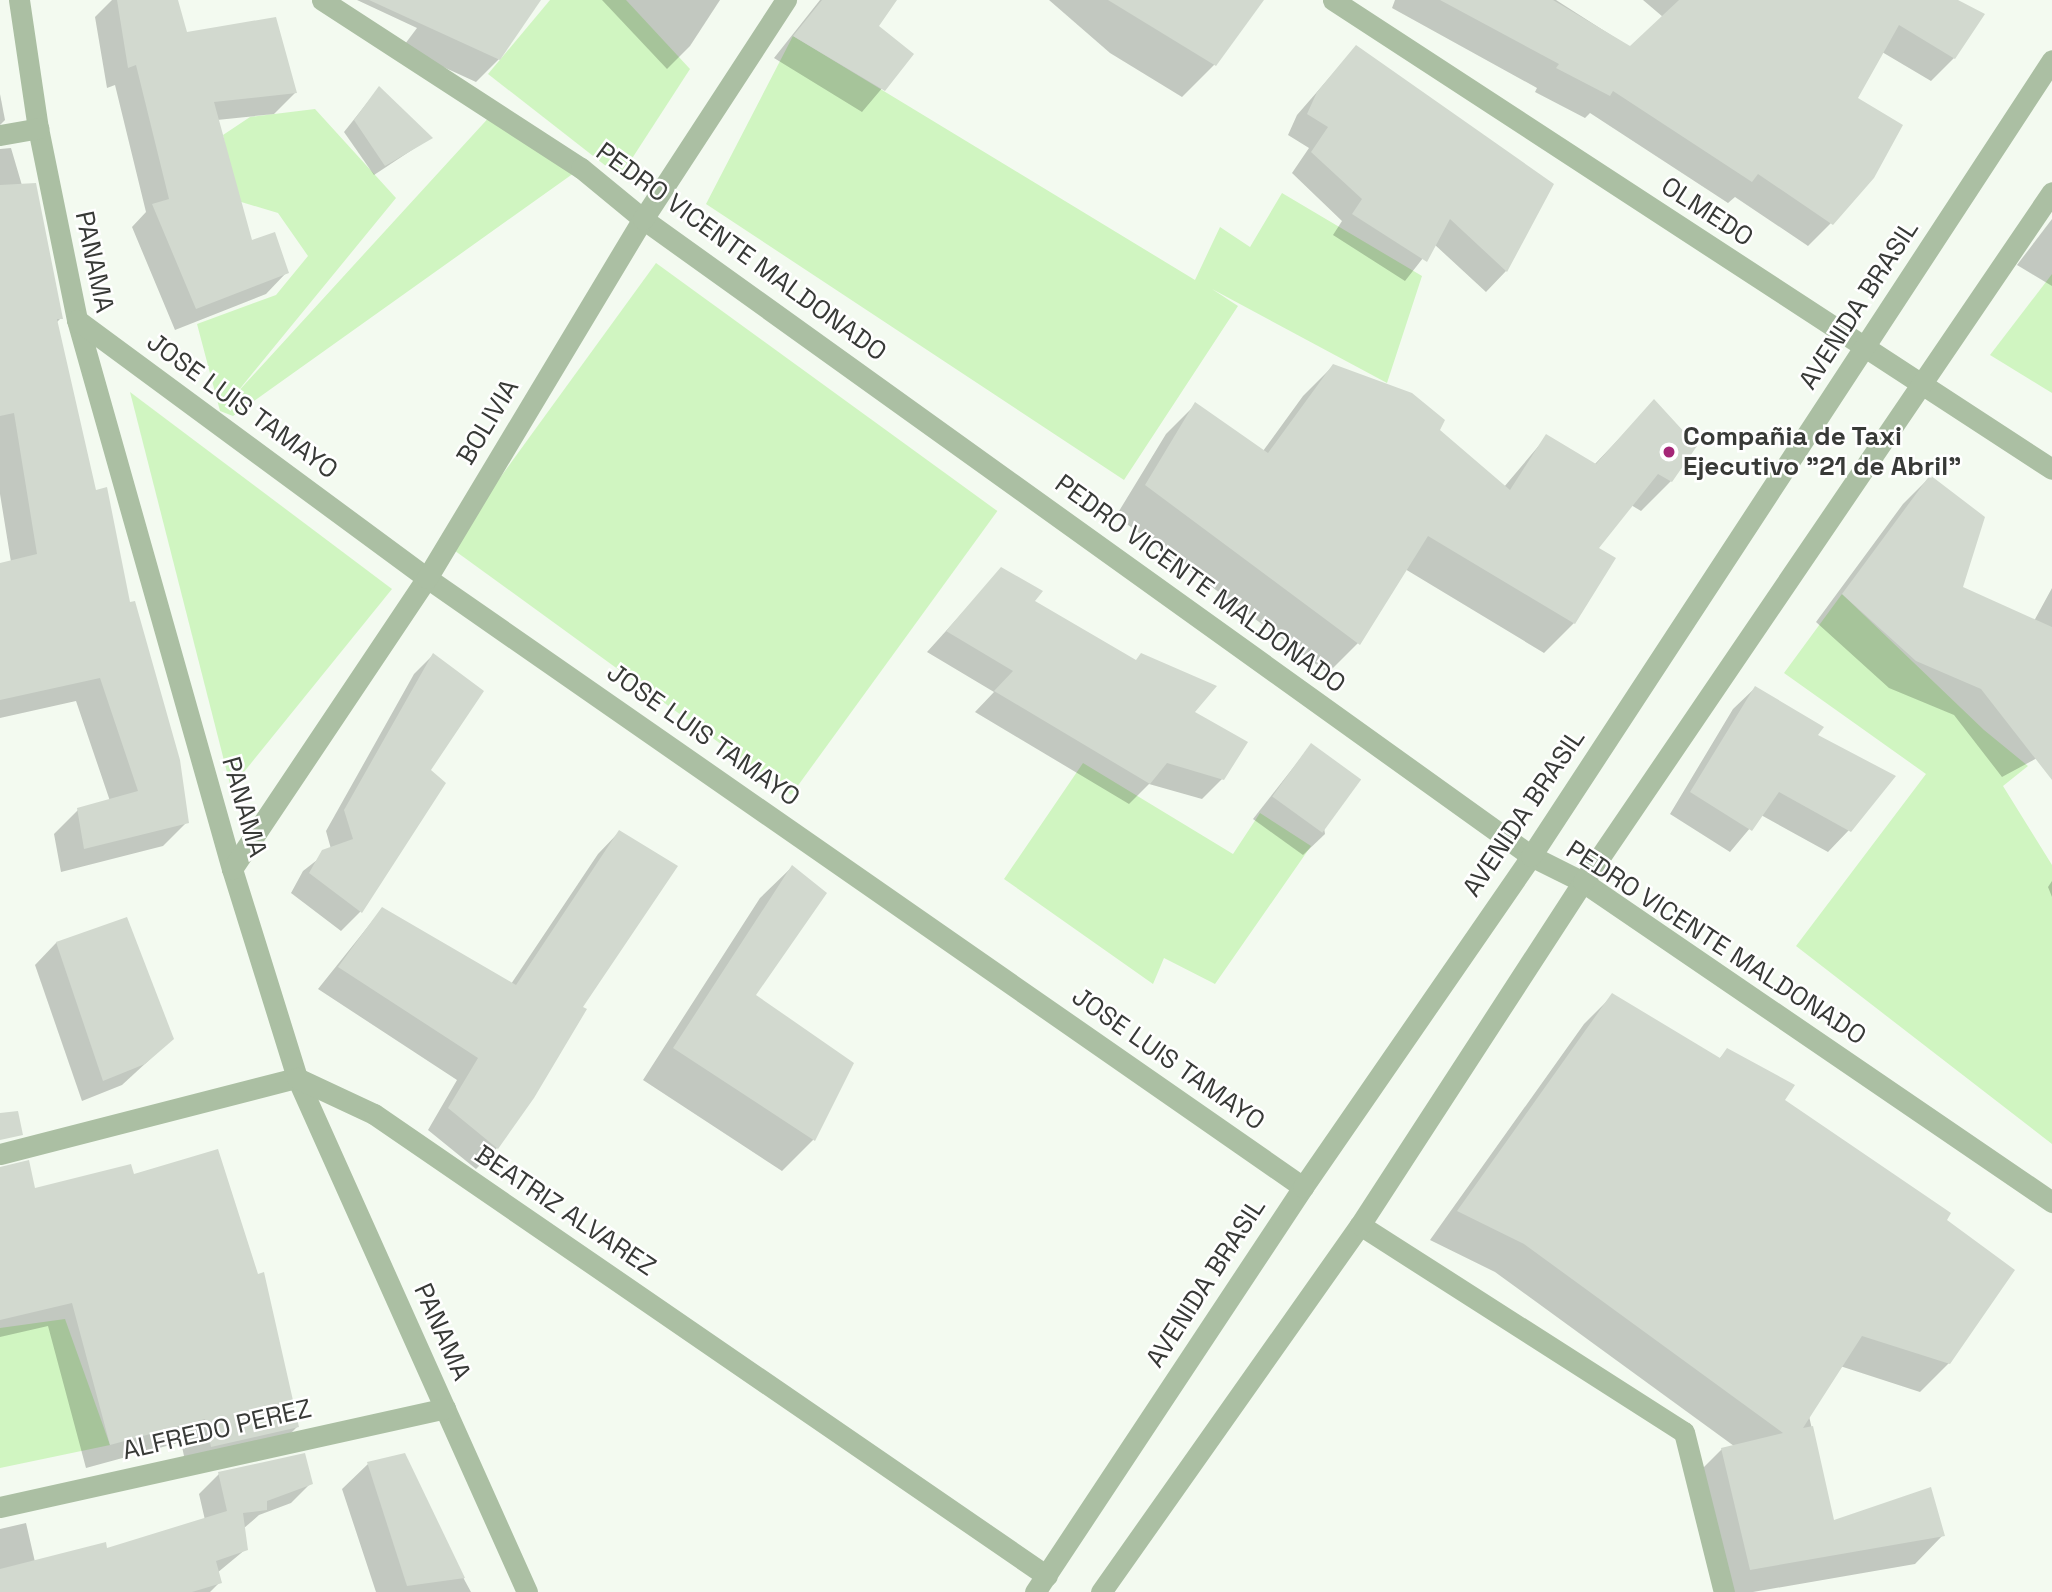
<!DOCTYPE html>
<html>
<head>
<meta charset="utf-8">
<style>
	body { margin:0 }
	#map { position:relative; width:2052px; height:1592px; overflow:hidden; background:#f3faf0; font-family:"Space Grotesk",sans-serif }
	div>[style] { position:absolute }
	[style*='--x'] { left:calc(var(--x)*1px); top:calc(var(--y)*1px); width:calc(var(--w)*1px); rotate:calc(var(--a)*1deg) }
	.green>* { inset:0; background:#d0f5c1; transform-origin:0 0 }
	.shadow>* { inset:0; background:#0003 }
	.building>* { inset:0; background:#d2d9cf; transform-origin:0 0 }
	.minor>* { height:21px; margin:-10.5px; padding:0 10.5px; transform-origin:10.5px; border-radius:10.5px; background:#abbfa3 }
	.dots>* { width:19px; height:19px; translate:-50% -50%; box-sizing:border-box; border:4px solid #fff; border-radius:50% }
	span { translate:-50% -50%; white-space:nowrap; text-align:center; line-height:1.15; -webkit-text-stroke:5px #fff; paint-order:stroke }
	.street-label { font-size:26px; color:#383a37 }
	.poi-label { font-size:26px; color:#383a37; font-weight:700 }
	.left { translate:0 -50%; text-align:left }
</style>
</head>
<body>
<div id="map">
	<div class="green">
		<i style="clip-path:polygon(550px 0,626px 0,690px 69px,620px 177px,488px 74px)"></i>
		<i style="clip-path:polygon(793px 36px,1195px 280px,1220px 227px,1250px 247px,1282px 193px,1422px 276px,1387px 383px,1212px 289px,1238px 306px,1124px 480px,706px 204px)"></i>
		<i style="clip-path:polygon(315px 109px,396px 198px,234px 396px,493px 113px,581px 168px,233px 416px,220px 411px,197px 324px,276px 295px,308px 256px,278px 213px,238px 201px,223px 135px,250px 117px)"></i>
		<i style="left:656px;top:263px;width:422px;height:351px;rotate:36deg"></i>
		<i style="clip-path:polygon(2052px 274px,2052px 393px,1990px 355px)"></i>
		<i style="clip-path:polygon(130px 392px,392px 589px,231px 788px)"></i>
		<i style="clip-path:polygon(1842px 594px,1984px 730px,2028px 766px,2003px 786px,2052px 865px,2052px 1144px,1796px 946px,1926px 774px,1784px 673px)"></i>
		<i style="clip-path:polygon(1083px 763px,1233px 854px,1260px 813px,1311px 846px,1215px 984px,1164px 958px,1153px 984px,1004px 879px)"></i>
		<i style="clip-path:polygon(65px 1319px,110px 1445px,0 1468px,0 1328px)"></i>
	</div>
	<div class="shadow">
		<i style="clip-path:polygon(112px 0,176px 0,185px 34px,296px 92px,274px 114px,217px 120px,251px 243px,287px 272px,266px 294px,175px 330px,132px 227px,146px 212px,115px 85px,107px 88px,95px 17px)"></i>
		<i style="clip-path:polygon(357px 0,539px 0,499px 59px,476px 82px,402px 48px,417px 28px)"></i>
		<i style="clip-path:polygon(602px 0,720px 0,690px 46px,667px 69px)"></i>
		<i style="clip-path:polygon(820px 0,894px 0,877px 27px,911px 54px,862px 112px,774px 58px)"></i>
		<i style="clip-path:polygon(1049px 0,1262px 0,1215px 64px,1182px 97px,1110px 53px)"></i>
		<i style="clip-path:polygon(1395px 0,1556px 0,1631px 48px,1663px 17px,1643px 0,1954px 0,1954px 58px,1931px 81px,1882px 52px,1855px 98px,1831px 223px,1808px 246px,1735px 197px,1728px 203px,1590px 113px,1585px 118px,1535px 92px,1537px 88px,1392px 8px)"></i>
		<i style="clip-path:polygon(1356px 47px,1552px 185px,1506px 271px,1486px 292px,1434px 244px,1405px 281px,1333px 235px,1342px 221px,1292px 173px,1309px 148px,1288px 135px,1297px 115px)"></i>
		<i style="clip-path:polygon(379px 88px,430px 138px,374px 175px,344px 132px)"></i>
		<i style="clip-path:polygon(0 94px,5px 120px,0 125px)"></i>
		<i style="clip-path:polygon(11px 148px,61px 318px,56px 323px,94px 492px,187px 822px,163px 846px,61px 872px,54px 834px,78px 810px,110px 801px,76px 701px,0 718px,0 565px,11px 562px,0 494px,0 149px)"></i>
		<i style="clip-path:polygon(2052px 219px,2052px 286px,2017px 265px)"></i>
		<i style="clip-path:polygon(1333px 366px,1437px 431px,1504px 487px,1547px 436px,1594px 465px,1654px 402px,1671px 481px,1641px 511px,1631px 505px,1597px 548px,1574px 623px,1544px 653px,1405px 569px,1358px 643px,1328px 673px,1116px 516px,1166px 434px,1196px 404px,1263px 451px,1303px 396px)"></i>
		<i style="clip-path:polygon(1930px 477px,1961px 588px,2034px 621px,2052px 588px,2052px 750px,2002px 777px,1954px 715px,1889px 688px,1816px 622px,1903px 504px)"></i>
		<i style="clip-path:polygon(1001px 570px,1033px 601px,1192px 713px,1222px 779px,1202px 799px,1149px 784px,1129px 804px,975px 712px,994px 692px,927px 652px)"></i>
		<i style="clip-path:polygon(433px 655px,428px 770px,360px 912px,341px 931px,291px 893px,303px 871px,331px 849px,326px 831px,414px 674px)"></i>
		<i style="clip-path:polygon(1755px 688px,1816px 736px,1849px 830px,1828px 852px,1761px 815px,1730px 852px,1670px 814px,1733px 709px)"></i>
		<i style="clip-path:polygon(1311px 745px,1325px 834px,1303px 855px,1253px 819px)"></i>
		<i style="clip-path:polygon(619px 832px,581px 1008px,497px 1148px,476px 1169px,428px 1130px,457px 1080px,318px 989px,382px 909px,511px 984px,598px 854px)"></i>
		<i style="clip-path:polygon(792px 867px,754px 996px,852px 1064px,813px 1140px,782px 1171px,643px 1080px,760px 898px)"></i>
		<i style="clip-path:polygon(2052px 881px,2052px 897px,2048px 887px)"></i>
		<i style="clip-path:polygon(126px 919px,172px 1039px,122px 1085px,82px 1101px,35px 965px,56px 943px)"></i>
		<i style="clip-path:polygon(1613px 995px,1719px 1059px,1727px 1051px,1783px 1100px,1945px 1220px,1949px 1363px,1920px 1392px,1840px 1366px,1809px 1416px,1833px 1522px,1943px 1535px,1915px 1564px,1753px 1592px,1720px 1592px,1693px 1478px,1722px 1449px,1734px 1446px,1495px 1272px,1430px 1240px,1584px 1024px)"></i>
		<i style="clip-path:polygon(132px 1177px,298px 1426px,273px 1451px,187px 1470px,181px 1442px,86px 1468px,48px 1326px,0 1337px,0 1188px,34px 1191px)"></i>
		<i style="clip-path:polygon(404px 1455px,465px 1581px,471px 1592px,376px 1592px,342px 1489px,368px 1464px)"></i>
		<i style="clip-path:polygon(219px 1474px,311px 1483px,291px 1503px,259px 1515px,243px 1529px,246px 1549px,217px 1573px,220px 1582px,210px 1592px,0 1592px,0 1529px,26px 1523px,35px 1562px,106px 1550px,205px 1520px,199px 1494px)"></i>
	</div>
	<div class="building">
		<i style="clip-path:polygon(117px 0,178px 0,187px 32px,276px 17px,297px 93px,214px 102px,252px 240px,275px 232px,289px 273px,196px 309px,152px 204px,169px 199px,136px 65px,128px 68px)"></i>
		<i style="clip-path:polygon(369px 0,541px 0,500px 60px)"></i>
		<i style="clip-path:polygon(822px 0,897px 0,879px 26px,914px 54px,885px 91px,793px 36px)"></i>
		<i style="clip-path:polygon(1108px 0,1264px 0,1216px 66px)"></i>
		<i style="clip-path:polygon(1440px 0,1553px 0,1630px 46px,1679px 0,1958px 0,1985px 14px,1955px 59px,1899px 25px,1858px 98px,1903px 125px,1874px 178px,1833px 225px,1758px 174px,1752px 182px,1613px 91px,1610px 96px,1556px 68px,1559px 64px)"></i>
		<i style="clip-path:polygon(1356px 45px,1554px 184px,1507px 272px,1450px 219px,1427px 262px,1352px 214px,1362px 199px,1311px 152px,1328px 127px,1307px 114px,1317px 92px)"></i>
		<i style="clip-path:polygon(379px 86px,433px 138px,385px 166px,354px 120px)"></i>
		<i style="clip-path:polygon(36px 183px,63px 319px,57px 319px,96px 490px,107px 487px,130px 602px,135px 601px,180px 760px,189px 823px,84px 849px,77px 808px,138px 791px,100px 678px,0 700px,0 563px,37px 554px,14px 413px,0 416px,0 185px)"></i>
		<i style="clip-path:polygon(1333px 364px,1412px 393px,1445px 420px,1440px 430px,1510px 490px,1546px 434px,1596px 464px,1654px 399px,1697px 446px,1672px 482px,1658px 474px,1599px 548px,1616px 558px,1575px 624px,1428px 536px,1360px 645px,1145px 485px,1195px 402px,1268px 453px)"></i>
		<i style="clip-path:polygon(1930px 475px,1985px 517px,1963px 587px,2052px 627px,2052px 780px,1981px 689px,1916px 661px,1842px 594px)"></i>
		<i style="clip-path:polygon(1001px 567px,1043px 591px,1035px 601px,1136px 660px,1141px 653px,1217px 686px,1195px 712px,1248px 742px,1224px 780px,1167px 763px,1150px 784px,994px 691px,1013px 671px,946px 631px)"></i>
		<i style="clip-path:polygon(433px 653px,484px 691px,431px 770px,446px 783px,362px 913px,309px 873px,322px 850px,353px 839px,344px 810px)"></i>
		<i style="clip-path:polygon(1755px 686px,1824px 727px,1818px 735px,1896px 776px,1851px 832px,1779px 792px,1752px 831px,1690px 792px)"></i>
		<i style="left:1311px;top:743px;width:62px;height:66px;rotate:36deg"></i>
		<i style="clip-path:polygon(619px 830px,678px 866px,583px 1007px,587px 1009px,534px 1098px,498px 1149px,448px 1108px,478px 1058px,338px 967px,382px 907px,516px 985px)"></i>
		<i style="clip-path:polygon(792px 865px,827px 893px,756px 995px,854px 1063px,815px 1141px,673px 1048px)"></i>
		<i style="clip-path:polygon(127px 917px,174px 1039px,145px 1064px,103px 1081px,56px 942px)"></i>
		<i style="clip-path:polygon(1612px 993px,1720px 1058px,1727px 1048px,1795px 1085px,1785px 1100px,1951px 1213px,1947px 1220px,2015px 1270px,1950px 1364px,1862px 1336px,1803px 1428px,1813px 1426px,1834px 1520px,1931px 1487px,1945px 1536px,1750px 1570px,1721px 1448px,1783px 1433px,1524px 1244px,1457px 1211px)"></i>
		<i style="clip-path:polygon(18px 1111px,23px 1135px,0 1140px,0 1113px)"></i>
		<i style="clip-path:polygon(218px 1149px,258px 1274px,264px 1272px,299px 1427px,211px 1447px,205px 1419px,110px 1445px,72px 1303px,0 1320px,0 1167px,29px 1160px,35px 1188px,131px 1164px,134px 1174px)"></i>
		<i style="clip-path:polygon(305px 1453px,313px 1484px,267px 1501px,267px 1510px,243px 1513px,248px 1550px,216px 1561px,222px 1583px,192px 1592px,0 1592px,0 1569px,106px 1542px,107px 1548px,227px 1511px,218px 1472px)"></i>
		<i style="clip-path:polygon(405px 1453px,465px 1578px,407px 1586px,367px 1462px)"></i>
	</div>
	<div class="minor">
		<i style="--x:19;--y:0;--w:129;--a:81.6"></i>
		<i style="--x:38;--y:128;--w:196;--a:78.5"></i>
		<i style="--x:77;--y:320;--w:570;--a:74.23"></i>
		<i style="--x:232;--y:869;--w:219;--a:72.7"></i>
		<i style="--x:297;--y:1078;--w:563;--a:65.89"></i>
		<i style="--x:322;--y:0;--w:309;--a:33"></i>
		<i style="--x:581;--y:168;--w:80;--a:39.4"></i>
		<i style="--x:643;--y:219;--w:1093;--a:35.65"></i>
		<i style="--x:1531;--y:856;--w:58;--a:26.6"></i>
		<i style="--x:1583;--y:882;--w:568;--a:34.31"></i>
		<i style="--x:1333;--y:0;--w:858;--a:33.12"></i>
		<i style="--x:0;--y:135;--w:39;--a:-10"></i>
		<i style="--x:77;--y:320;--w:435;--a:36.4"></i>
		<i style="--x:427;--y:578;--w:1067;--a:34.81"></i>
		<i style="--x:232;--y:869;--w:350;--a:-56.2"></i>
		<i style="--x:427;--y:578;--w:419;--a:-59"></i>
		<i style="--x:643;--y:219;--w:262;--a:-56.9"></i>
		<i style="--x:0;--y:1154;--w:307;--a:-14.4"></i>
		<i style="--x:297;--y:1078;--w:85;--a:25.1"></i>
		<i style="--x:374;--y:1114;--w:816;--a:34.47"></i>
		<i style="--x:1360;--y:1225;--w:384;--a:32.6"></i>
		<i style="--x:1684;--y:1432;--w:165;--a:76"></i>
		<i style="--x:0;--y:1507;--w:456;--a:-12.5"></i>
		<i style="--x:1035;--y:1592;--w:486;--a:-56.5"></i>
		<i style="--x:1303;--y:1187;--w:402;--a:-55.4"></i>
		<i style="--x:1531;--y:856;--w:951;--a:-56.79"></i>
		<i style="--x:1101;--y:1592;--w:449;--a:-54.8"></i>
		<i style="--x:1360;--y:1225;--w:409;--a:-57"></i>
		<i style="--x:1583;--y:882;--w:834;--a:-55.8"></i>
	</div>
	<div class="dots">
		<i style="left:1669px;top:452px;background:#a52677"></i>
	</div>
	<div class="street-label">
		<span style="left:1707px;top:212px;rotate:33deg">OLMEDO</span>
		<span style="left:741px;top:252px;rotate:36deg">PEDRO VICENTE MALDONADO</span>
		<span style="left:94px;top:262px;rotate:78deg">PANAMA</span>
		<span style="left:1859px;top:305px;rotate:-57deg">AVENIDA BRASIL</span>
		<span style="left:242px;top:406px;rotate:36deg">JOSE LUIS TAMAYO</span>
		<span style="left:488px;top:422px;rotate:-59deg">BOLIVIA</span>
		<span style="left:1200px;top:584px;rotate:36deg">PEDRO VICENTE MALDONADO</span>
		<span style="left:703px;top:735px;rotate:35deg">JOSE LUIS TAMAYO</span>
		<span style="left:244px;top:807px;rotate:74deg">PANAMA</span>
		<span style="left:1524px;top:813px;rotate:-56deg">AVENIDA BRASIL</span>
		<span style="left:1716px;top:943px;rotate:33deg">PEDRO VICENTE MALDONADO</span>
		<span style="left:1168px;top:1059px;rotate:35deg">JOSE LUIS TAMAYO</span>
		<span style="left:565px;top:1211px;rotate:34deg">BEATRIZ ALVAREZ</span>
		<span style="left:1206px;top:1283px;rotate:-57deg">AVENIDA BRASIL</span>
		<span style="left:442px;top:1332px;rotate:66deg">PANAMA</span>
		<span style="left:217px;top:1430px;rotate:-13deg">ALFREDO PEREZ</span>
	</div>
	<div class="poi-label">
		<span class="left" style="left:1683px;top:452px">Compañia de Taxi<br>Ejecutivo "21 de Abril"</span>
	</div>
</div>
</body>
</html>
